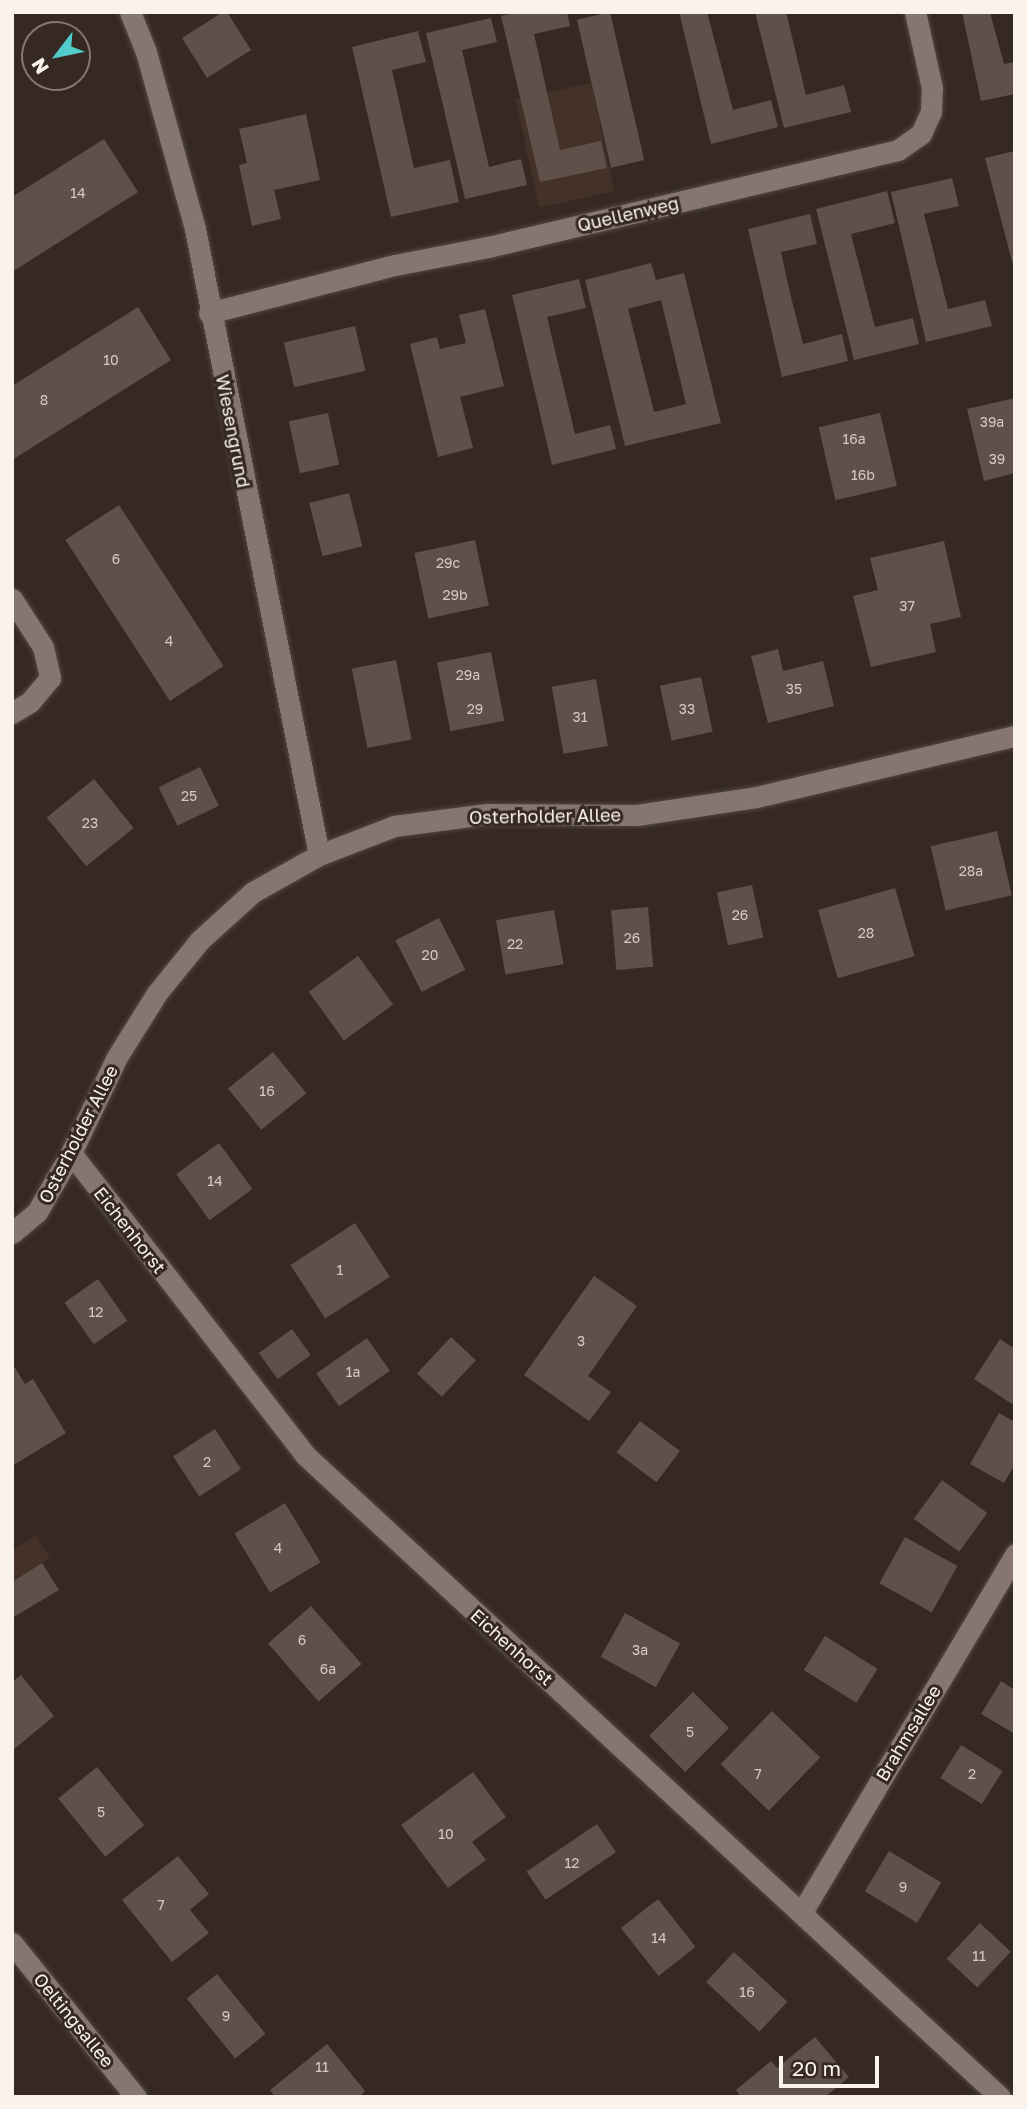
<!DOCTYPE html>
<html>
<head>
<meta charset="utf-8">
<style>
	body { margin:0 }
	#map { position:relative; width:1027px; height:2109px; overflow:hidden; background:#362923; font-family:"Golos Text",sans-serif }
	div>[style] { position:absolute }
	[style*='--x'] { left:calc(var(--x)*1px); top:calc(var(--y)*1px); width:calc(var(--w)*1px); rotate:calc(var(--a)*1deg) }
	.built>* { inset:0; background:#443128; transform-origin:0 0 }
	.building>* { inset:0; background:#5f5049; transform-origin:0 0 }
	.roads { filter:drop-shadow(0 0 2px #524842) drop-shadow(0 0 2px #524842) }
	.minor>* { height:21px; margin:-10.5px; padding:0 10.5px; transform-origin:10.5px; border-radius:10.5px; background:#86766f }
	span { translate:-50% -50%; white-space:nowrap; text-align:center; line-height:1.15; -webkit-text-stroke:6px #362923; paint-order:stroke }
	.number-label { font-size:14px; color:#d4cac5 }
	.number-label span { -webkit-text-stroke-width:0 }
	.street-label { font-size:18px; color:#fbf2ee }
	.frame { position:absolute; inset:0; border:14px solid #fbf2ee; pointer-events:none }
	.north { position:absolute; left:21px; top:21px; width:70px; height:70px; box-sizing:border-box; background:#362923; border:2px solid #857974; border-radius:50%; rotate:238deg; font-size:19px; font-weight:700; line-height:28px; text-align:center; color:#fbf2ee }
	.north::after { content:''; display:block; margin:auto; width:24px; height:32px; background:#52cdce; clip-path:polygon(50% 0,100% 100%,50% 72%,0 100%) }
	.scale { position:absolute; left:779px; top:2056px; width:100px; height:32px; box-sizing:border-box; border:4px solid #fbf2ee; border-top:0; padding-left:9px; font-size:21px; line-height:24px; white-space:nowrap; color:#fbf2ee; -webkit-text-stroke:5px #362923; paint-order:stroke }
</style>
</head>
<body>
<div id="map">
	<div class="built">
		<i style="left:591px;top:83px;width:111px;height:77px;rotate:78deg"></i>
		<i style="clip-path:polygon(36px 1536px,50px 1558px,12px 1582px,12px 1550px)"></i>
	</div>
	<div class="building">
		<i style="clip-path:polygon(223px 12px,227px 12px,251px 50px,207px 78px,182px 38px)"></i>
		<i style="clip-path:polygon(517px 12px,567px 12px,570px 26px,534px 34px,560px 150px,601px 141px,607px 168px,540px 182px,501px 16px)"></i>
		<i style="left:610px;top:12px;width:152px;height:34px;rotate:77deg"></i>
		<i style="clip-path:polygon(679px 12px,707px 12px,733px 110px,771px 100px,778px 127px,711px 144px)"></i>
		<i style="clip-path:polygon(755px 12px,786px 12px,806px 95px,844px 85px,851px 112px,784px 128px)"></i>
		<i style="clip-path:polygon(962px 12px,990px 12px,1004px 64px,1015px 62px,1015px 94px,981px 101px)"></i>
		<i style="clip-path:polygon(491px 18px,497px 42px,462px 50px,489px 167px,521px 159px,527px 185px,465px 199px,426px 33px)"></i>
		<i style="clip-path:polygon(418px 31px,426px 62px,392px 70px,414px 168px,450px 160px,459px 202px,391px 217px,352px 47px)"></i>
		<i style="clip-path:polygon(306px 114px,320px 180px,274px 190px,281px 219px,252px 226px,239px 165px,247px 163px,239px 129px)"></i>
		<i style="clip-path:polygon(104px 139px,138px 192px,12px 272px,12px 197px)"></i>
		<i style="clip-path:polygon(1015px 151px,1015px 269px,1014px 269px,985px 158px)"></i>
		<i style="clip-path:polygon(952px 178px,959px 206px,924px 214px,948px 309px,985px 300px,992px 326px,926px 342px,891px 192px)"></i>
		<i style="clip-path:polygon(887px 191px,895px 223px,851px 234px,875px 327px,913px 318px,919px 344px,854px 360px,816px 209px)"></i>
		<i style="clip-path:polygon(810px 214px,817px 244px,781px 252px,791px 297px,803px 344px,842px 334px,848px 361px,782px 377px,748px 229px)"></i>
		<i style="clip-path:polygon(evenodd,651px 263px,656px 280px,684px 273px,721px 423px,625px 446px,585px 280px,651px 263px,661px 300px,686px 404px,654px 412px,628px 309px,661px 300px)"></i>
		<i style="clip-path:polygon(579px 279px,586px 308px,547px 317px,575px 434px,610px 425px,616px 449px,552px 465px,512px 295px)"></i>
		<i style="clip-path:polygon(138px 307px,171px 360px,12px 460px,12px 386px)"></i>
		<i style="clip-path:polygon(485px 309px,504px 386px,460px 397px,473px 448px,438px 457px,410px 344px,437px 337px,440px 349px,466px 343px,459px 315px)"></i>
		<i style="left:355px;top:326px;width:46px;height:73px;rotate:77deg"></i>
		<i style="clip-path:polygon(1015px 398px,1015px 473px,984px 481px,967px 409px)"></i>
		<i style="left:328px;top:413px;width:53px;height:40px;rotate:78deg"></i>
		<i style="left:880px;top:413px;width:75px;height:63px;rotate:77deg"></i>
		<i style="left:349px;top:493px;width:55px;height:41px;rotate:76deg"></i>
		<i style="left:119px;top:505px;width:192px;height:64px;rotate:57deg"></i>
		<i style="left:475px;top:540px;width:67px;height:62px;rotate:78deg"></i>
		<i style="clip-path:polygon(944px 541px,961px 617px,930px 624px,936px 652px,871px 667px,853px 596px,878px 590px,870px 558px)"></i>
		<i style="clip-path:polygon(778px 649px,783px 671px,823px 661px,834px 706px,768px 723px,751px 656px)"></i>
		<i style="left:491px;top:652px;width:70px;height:55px;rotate:79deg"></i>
		<i style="left:396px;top:660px;width:81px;height:45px;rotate:79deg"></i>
		<i style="left:701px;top:677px;width:56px;height:42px;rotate:78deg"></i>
		<i style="left:596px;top:679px;width:68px;height:45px;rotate:80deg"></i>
		<i style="left:200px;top:767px;width:43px;height:46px;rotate:64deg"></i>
		<i style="left:94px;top:779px;width:63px;height:61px;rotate:51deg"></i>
		<i style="left:997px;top:831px;width:66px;height:68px;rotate:77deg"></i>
		<i style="left:752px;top:885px;width:54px;height:36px;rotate:78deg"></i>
		<i style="left:895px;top:888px;width:71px;height:80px;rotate:74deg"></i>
		<i style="left:648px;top:907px;width:60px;height:37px;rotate:85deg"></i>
		<i style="left:554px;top:910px;width:55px;height:59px;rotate:80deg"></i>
		<i style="left:439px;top:918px;width:58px;height:49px;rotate:63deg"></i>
		<i style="left:358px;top:956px;width:60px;height:61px;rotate:54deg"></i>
		<i style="left:273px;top:1052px;width:53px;height:58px;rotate:51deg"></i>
		<i style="left:219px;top:1143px;width:57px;height:53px;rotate:54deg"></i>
		<i style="left:355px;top:1223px;width:64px;height:77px;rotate:57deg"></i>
		<i style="clip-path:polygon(594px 1276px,637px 1306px,588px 1376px,611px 1392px,589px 1421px,524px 1375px)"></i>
		<i style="left:98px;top:1279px;width:51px;height:41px;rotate:55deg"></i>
		<i style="left:292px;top:1329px;width:32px;height:41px;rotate:54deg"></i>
		<i style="left:451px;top:1337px;width:34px;height:50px;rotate:43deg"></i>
		<i style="left:367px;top:1338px;width:40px;height:62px;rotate:55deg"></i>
		<i style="clip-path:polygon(1000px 1339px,1015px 1349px,1015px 1400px,1012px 1404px,974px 1379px)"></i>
		<i style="clip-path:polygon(12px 1363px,25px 1384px,33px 1379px,66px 1433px,12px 1466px)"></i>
		<i style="clip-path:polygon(999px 1413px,1015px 1422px,1015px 1464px,1004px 1483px,970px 1464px)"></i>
		<i style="left:640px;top:1421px;width:50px;height:39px;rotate:37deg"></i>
		<i style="left:215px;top:1429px;width:48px;height:50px;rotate:57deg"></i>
		<i style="left:942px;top:1480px;width:56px;height:48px;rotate:36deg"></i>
		<i style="left:285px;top:1503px;width:69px;height:59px;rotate:59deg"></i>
		<i style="left:905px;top:1537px;width:60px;height:53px;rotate:29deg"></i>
		<i style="clip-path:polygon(42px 1563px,59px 1590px,12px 1618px,12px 1582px)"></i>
		<i style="left:311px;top:1606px;width:77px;height:57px;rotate:49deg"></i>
		<i style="left:625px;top:1613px;width:63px;height:50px;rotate:29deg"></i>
		<i style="left:825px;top:1636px;width:62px;height:40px;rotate:32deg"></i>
		<i style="clip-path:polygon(21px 1675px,54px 1716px,12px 1751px,12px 1682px)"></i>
		<i style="clip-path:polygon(1001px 1681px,1015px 1690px,1015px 1734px,981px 1714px)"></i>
		<i style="left:693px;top:1692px;width:51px;height:62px;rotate:45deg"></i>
		<i style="left:772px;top:1711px;width:67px;height:74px;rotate:44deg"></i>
		<i style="left:961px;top:1745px;width:49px;height:39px;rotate:32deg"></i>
		<i style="left:97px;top:1767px;width:75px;height:50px;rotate:51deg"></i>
		<i style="clip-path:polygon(473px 1772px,506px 1817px,472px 1842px,486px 1860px,448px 1888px,401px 1825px)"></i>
		<i style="left:597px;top:1824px;width:34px;height:85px;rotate:56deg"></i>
		<i style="left:889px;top:1851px;width:61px;height:47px;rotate:31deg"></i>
		<i style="clip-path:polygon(178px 1856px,209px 1894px,190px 1910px,209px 1933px,172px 1962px,122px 1900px)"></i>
		<i style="left:658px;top:1899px;width:61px;height:47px;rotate:52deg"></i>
		<i style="left:980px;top:1923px;width:42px;height:49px;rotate:43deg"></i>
		<i style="left:734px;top:1952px;width:73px;height:41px;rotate:43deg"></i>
		<i style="left:217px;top:1974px;width:77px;height:39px;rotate:51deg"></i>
		<i style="clip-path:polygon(815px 2037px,849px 2077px,825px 2097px,741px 2097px,736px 2090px,771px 2061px,777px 2068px)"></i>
		<i style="clip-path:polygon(327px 2044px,365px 2091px,359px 2097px,275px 2097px,270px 2090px)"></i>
	</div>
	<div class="roads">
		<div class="minor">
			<i style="--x:130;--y:12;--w:43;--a:68.2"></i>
			<i style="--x:146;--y:52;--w:184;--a:74.5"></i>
			<i style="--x:195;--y:229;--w:638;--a:78.8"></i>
			<i style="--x:209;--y:313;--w:192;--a:-14.5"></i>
			<i style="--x:395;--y:265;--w:95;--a:-11"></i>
			<i style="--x:488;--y:247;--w:421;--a:-13.3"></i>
			<i style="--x:898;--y:150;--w:28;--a:-35"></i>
			<i style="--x:921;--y:134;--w:24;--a:-66"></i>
			<i style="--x:931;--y:112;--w:24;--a:-88"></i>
			<i style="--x:932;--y:88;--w:78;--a:-102.6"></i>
			<i style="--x:12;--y:599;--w:57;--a:57.1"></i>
			<i style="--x:43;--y:647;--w:32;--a:77"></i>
			<i style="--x:50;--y:678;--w:31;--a:130"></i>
			<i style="--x:30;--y:702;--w:21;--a:149"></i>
			<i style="--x:71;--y:1153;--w:382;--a:52.2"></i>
			<i style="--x:305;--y:1455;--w:946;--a:42.73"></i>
			<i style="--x:12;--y:1233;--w:33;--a:-40"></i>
			<i style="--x:37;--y:1212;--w:68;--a:-60"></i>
			<i style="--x:71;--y:1153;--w:106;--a:-64.4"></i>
			<i style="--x:117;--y:1057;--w:75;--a:-58"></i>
			<i style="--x:157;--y:993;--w:68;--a:-50.9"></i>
			<i style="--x:200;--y:940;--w:72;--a:-42.2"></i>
			<i style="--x:253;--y:892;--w:76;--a:-29.3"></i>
			<i style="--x:319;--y:855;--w:80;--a:-21.1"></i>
			<i style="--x:394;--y:826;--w:94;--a:-7.4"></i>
			<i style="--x:487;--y:814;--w:150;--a:0.4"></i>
			<i style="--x:637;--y:815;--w:120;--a:-8.6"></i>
			<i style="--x:756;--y:797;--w:266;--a:-13.3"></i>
			<i style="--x:802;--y:1912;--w:417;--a:-59.2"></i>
			<i style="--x:12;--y:1943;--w:198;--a:51.2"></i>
		</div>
	</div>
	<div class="number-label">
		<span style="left:78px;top:193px">14</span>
		<span style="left:111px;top:360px">10</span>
		<span style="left:44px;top:400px">8</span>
		<span style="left:992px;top:422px">39a</span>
		<span style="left:854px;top:439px">16a</span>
		<span style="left:997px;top:459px">39</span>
		<span style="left:863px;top:475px">16b</span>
		<span style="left:116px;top:559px">6</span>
		<span style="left:448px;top:563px">29c</span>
		<span style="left:455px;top:595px">29b</span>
		<span style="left:907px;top:606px">37</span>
		<span style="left:169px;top:641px">4</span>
		<span style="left:468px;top:675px">29a</span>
		<span style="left:794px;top:689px">35</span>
		<span style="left:475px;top:709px">29</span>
		<span style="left:687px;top:709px">33</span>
		<span style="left:580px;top:717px">31</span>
		<span style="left:189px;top:796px">25</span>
		<span style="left:90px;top:823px">23</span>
		<span style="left:971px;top:871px">28a</span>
		<span style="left:740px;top:915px">26</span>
		<span style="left:866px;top:933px">28</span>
		<span style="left:632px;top:938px">26</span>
		<span style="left:515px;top:944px">22</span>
		<span style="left:430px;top:955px">20</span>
		<span style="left:267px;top:1091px">16</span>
		<span style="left:215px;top:1181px">14</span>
		<span style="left:340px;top:1270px">1</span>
		<span style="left:96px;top:1312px">12</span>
		<span style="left:581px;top:1341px">3</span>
		<span style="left:353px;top:1372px">1a</span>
		<span style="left:207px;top:1462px">2</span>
		<span style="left:278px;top:1548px">4</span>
		<span style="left:302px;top:1640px">6</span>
		<span style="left:640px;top:1650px">3a</span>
		<span style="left:328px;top:1669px">6a</span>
		<span style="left:690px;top:1732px">5</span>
		<span style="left:758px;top:1774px">7</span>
		<span style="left:972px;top:1774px">2</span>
		<span style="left:101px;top:1812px">5</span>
		<span style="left:446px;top:1834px">10</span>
		<span style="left:572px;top:1863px">12</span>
		<span style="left:903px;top:1887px">9</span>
		<span style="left:161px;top:1905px">7</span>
		<span style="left:659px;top:1938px">14</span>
		<span style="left:979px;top:1956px">11</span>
		<span style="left:747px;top:1992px">16</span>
		<span style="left:226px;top:2016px">9</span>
		<span style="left:322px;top:2067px">11</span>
	</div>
	<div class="street-label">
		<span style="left:628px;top:214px;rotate:-13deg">Quellenweg</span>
		<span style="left:233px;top:431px;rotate:79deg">Wiesengrund</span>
		<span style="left:545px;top:816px;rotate:-1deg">Osterholder Allee</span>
		<span style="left:78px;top:1134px;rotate:-63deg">Osterholder Allee</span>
		<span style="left:130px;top:1230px;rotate:52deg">Eichenhorst</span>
		<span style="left:512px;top:1647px;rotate:42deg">Eichenhorst</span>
		<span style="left:908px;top:1733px;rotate:-59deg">Brahmsallee</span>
		<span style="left:74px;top:2020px;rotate:51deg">Oeltingsallee</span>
	</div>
	<div class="frame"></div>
	<div class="north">N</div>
	<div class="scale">20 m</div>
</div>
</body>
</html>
